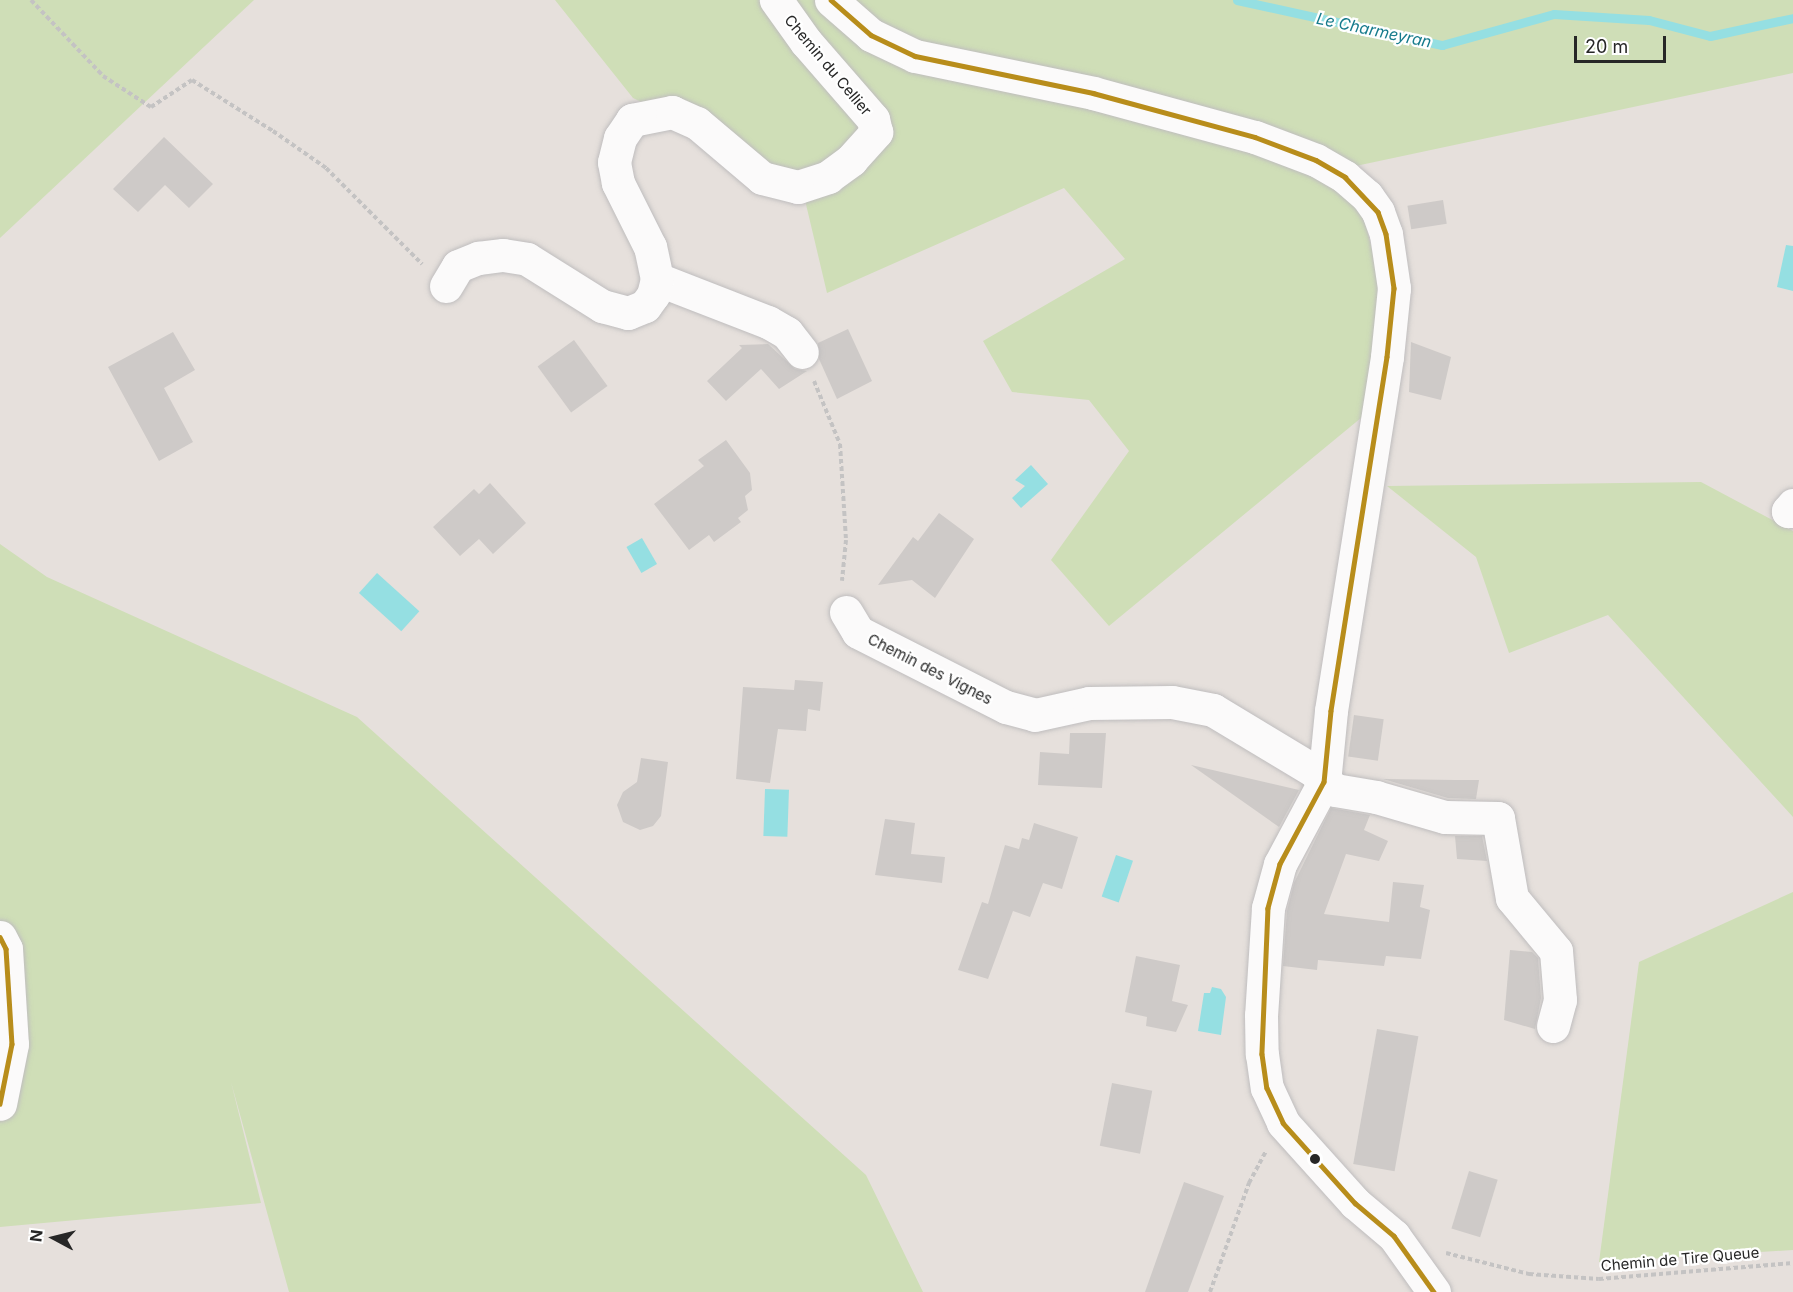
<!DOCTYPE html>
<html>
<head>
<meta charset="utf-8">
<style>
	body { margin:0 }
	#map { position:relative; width:1793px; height:1292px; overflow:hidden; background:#e6e0dc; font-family:Inter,sans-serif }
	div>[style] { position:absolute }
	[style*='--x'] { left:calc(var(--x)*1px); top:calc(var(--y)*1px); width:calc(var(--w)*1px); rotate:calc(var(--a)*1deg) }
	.green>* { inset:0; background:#cfdeb7 }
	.water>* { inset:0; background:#95dfe2; transform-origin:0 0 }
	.stream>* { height:9px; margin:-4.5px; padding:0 4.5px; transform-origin:4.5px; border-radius:4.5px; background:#95dfe2 }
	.building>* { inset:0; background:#cecac8; transform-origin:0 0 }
	.path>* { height:4px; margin-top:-2px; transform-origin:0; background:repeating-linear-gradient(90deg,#c4c3c3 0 4.5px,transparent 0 7.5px) }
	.roads { filter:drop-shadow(0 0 2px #bfbdbe) drop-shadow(0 0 2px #bfbdbe) }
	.minor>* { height:33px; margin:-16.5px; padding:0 16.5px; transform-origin:16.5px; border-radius:16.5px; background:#fbfafa }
	.bus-1>* { height:4.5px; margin:-2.25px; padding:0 2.25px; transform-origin:2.25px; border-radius:2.25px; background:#b88d1b }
	.dots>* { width:16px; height:16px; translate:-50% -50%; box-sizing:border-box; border:3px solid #fff; border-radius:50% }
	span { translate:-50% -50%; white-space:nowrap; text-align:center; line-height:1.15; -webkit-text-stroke:4.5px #fff; paint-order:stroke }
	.street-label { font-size:15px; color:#272727 }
	.water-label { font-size:16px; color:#167b8c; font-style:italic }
	.north { position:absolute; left:24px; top:1208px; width:60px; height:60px; -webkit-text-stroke:4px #fff; paint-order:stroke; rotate:277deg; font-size:16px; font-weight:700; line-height:24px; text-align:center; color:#272727 }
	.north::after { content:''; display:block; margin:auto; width:21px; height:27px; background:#272727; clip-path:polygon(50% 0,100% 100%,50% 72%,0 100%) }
	.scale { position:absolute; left:1574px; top:36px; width:92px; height:27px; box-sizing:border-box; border:3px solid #272727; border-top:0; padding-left:8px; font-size:18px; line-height:21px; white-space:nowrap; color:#272727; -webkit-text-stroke:4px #fff; paint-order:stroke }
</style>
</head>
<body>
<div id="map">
	<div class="green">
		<i style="clip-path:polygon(0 0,254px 0,0 238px)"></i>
		<i style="clip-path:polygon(555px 0,1793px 0,1793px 73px,1351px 167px,1383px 293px,1367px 413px,1109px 626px,1051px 560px,1129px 451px,1089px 400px,1012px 392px,983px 341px,1125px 259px,1064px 188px,827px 293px,800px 179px,633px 98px)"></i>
		<i style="clip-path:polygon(1701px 482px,1793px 531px,1793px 817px,1608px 615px,1509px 653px,1476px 557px,1387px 486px)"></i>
		<i style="clip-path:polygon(0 544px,47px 577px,357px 717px,866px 1175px,923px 1292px,289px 1292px,231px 1082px,261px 1203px,0 1227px)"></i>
		<i style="clip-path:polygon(1793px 892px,1793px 1250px,1599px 1262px,1639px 962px)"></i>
	</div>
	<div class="water">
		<i style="clip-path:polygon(1786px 245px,1793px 246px,1793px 291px,1777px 287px)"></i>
		<i style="clip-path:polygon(1031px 465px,1048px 484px,1021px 508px,1012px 498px,1025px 486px,1015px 480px)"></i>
		<i style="left:642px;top:538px;width:30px;height:18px;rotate:60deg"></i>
		<i style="left:377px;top:573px;width:57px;height:27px;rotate:42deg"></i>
		<i style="left:765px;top:789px;width:24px;height:47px;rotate:2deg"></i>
		<i style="left:1116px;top:855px;width:18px;height:44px;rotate:19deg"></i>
		<i style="clip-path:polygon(1212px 987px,1221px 989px,1226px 997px,1221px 1035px,1198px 1031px,1204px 993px,1210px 993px)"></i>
	</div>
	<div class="stream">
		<i style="--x:1237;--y:0;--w:210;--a:12.4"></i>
		<i style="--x:1442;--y:45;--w:116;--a:-15.5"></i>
		<i style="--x:1554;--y:14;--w:95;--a:3.6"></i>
		<i style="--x:1649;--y:20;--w:63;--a:14.7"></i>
		<i style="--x:1710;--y:36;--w:85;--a:-12.2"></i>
	</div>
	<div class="building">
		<i style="clip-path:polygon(164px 137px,213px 184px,189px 208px,165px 185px,138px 212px,113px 189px)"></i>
		<i style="left:1443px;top:200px;width:24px;height:36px;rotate:81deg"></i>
		<i style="clip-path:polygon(848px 329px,872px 381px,837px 399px,819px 359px,818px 343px)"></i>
		<i style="clip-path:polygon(173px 332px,195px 370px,164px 388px,193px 442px,159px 461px,108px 367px)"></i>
		<i style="left:574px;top:340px;width:57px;height:45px;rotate:54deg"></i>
		<i style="clip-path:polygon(1411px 342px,1451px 357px,1441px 400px,1409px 392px)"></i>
		<i style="clip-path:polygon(768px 344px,795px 369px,807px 371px,779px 389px,761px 369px,726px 401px,707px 381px,742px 348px,739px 345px)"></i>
		<i style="clip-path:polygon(726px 440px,750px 473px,752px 490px,745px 496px,748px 510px,738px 518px,741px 522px,714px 542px,709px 535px,689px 550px,654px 504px,704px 466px,698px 460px)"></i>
		<i style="clip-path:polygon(490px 483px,526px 523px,493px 554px,479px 539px,460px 556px,433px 527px,474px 489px,479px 494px)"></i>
		<i style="clip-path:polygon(939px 513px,974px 539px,935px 598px,912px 580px,878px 585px,913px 537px,918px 541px)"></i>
		<i style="clip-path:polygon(795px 680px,823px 682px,820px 711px,808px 709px,806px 731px,778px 729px,770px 783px,736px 779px,743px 687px,794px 690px)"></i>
		<i style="left:1354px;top:715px;width:30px;height:42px;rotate:8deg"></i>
		<i style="clip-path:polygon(1070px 733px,1106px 733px,1102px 788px,1038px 785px,1040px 752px,1069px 754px)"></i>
		<i style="clip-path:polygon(641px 758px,668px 762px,661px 816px,653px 826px,640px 830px,623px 822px,617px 805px,623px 792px,637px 782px)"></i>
		<i style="clip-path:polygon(1191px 765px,1299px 790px,1279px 827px)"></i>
		<i style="clip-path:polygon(1383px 779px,1456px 780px,1479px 780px,1476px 799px,1448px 798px)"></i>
		<i style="clip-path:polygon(1331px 808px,1370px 815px,1364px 830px,1388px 841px,1379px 861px,1346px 854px,1324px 914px,1389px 922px,1393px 882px,1424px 885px,1420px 907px,1430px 910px,1421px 959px,1386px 956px,1384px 966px,1318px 960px,1317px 970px,1283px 966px,1287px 911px,1294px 883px)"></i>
		<i style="clip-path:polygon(885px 819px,915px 823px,911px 854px,945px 857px,942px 883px,875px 875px)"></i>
		<i style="clip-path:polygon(1034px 823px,1078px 837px,1062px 889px,1043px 883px,1030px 917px,1013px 911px,988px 979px,958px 970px,982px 902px,988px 904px,1005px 845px,1019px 849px,1022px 838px,1029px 840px)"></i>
		<i style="clip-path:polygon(1455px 836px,1482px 836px,1487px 861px,1457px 859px)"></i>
		<i style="clip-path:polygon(1510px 950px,1532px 952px,1538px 958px,1541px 998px,1535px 1029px,1504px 1020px)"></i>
		<i style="clip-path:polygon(1136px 956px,1180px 965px,1172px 1001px,1188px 1005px,1176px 1032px,1146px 1026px,1147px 1017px,1125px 1012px)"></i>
		<i style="left:1377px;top:1029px;width:42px;height:137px;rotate:10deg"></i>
		<i style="left:1112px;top:1083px;width:41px;height:64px;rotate:11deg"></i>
		<i style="left:1469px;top:1171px;width:30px;height:60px;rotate:17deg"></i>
		<i style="clip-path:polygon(1184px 1182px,1224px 1196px,1188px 1292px,1145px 1292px)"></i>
	</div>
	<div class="path">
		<i style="--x:31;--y:0;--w:105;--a:46.5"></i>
		<i style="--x:103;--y:76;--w:57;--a:32.9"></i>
		<i style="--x:151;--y:107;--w:49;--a:-33.4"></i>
		<i style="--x:192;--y:80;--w:96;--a:32.2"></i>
		<i style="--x:273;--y:131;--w:65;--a:34.9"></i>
		<i style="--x:326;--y:168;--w:136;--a:45"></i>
		<i style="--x:814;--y:381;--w:68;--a:67.6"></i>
		<i style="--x:840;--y:444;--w:96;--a:86.4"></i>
		<i style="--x:846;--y:540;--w:41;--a:95.6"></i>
		<i style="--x:1446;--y:1253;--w:86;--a:14.2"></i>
		<i style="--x:1529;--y:1274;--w:70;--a:4.1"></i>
		<i style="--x:1599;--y:1279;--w:195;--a:-4.7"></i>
		<i style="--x:1210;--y:1292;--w:116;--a:-70.3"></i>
		<i style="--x:1249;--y:1183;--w:36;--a:-62"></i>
	</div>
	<div class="roads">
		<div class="minor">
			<i style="--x:831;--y:0;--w:53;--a:41.2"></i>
			<i style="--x:871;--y:35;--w:49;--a:25.5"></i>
			<i style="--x:915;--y:56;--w:182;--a:11.7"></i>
			<i style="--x:1093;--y:93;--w:168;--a:15.2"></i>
			<i style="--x:1255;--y:137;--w:65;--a:20.7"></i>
			<i style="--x:1316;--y:160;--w:34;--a:30"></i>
			<i style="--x:1345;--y:177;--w:29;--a:41"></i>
			<i style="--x:1367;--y:196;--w:19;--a:55"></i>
			<i style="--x:1378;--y:212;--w:23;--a:70"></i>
			<i style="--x:1386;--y:234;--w:55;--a:81.6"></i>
			<i style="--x:1394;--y:288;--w:69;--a:95.8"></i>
			<i style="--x:1387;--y:357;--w:358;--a:99"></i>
			<i style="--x:1331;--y:711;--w:71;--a:95.6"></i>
			<i style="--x:1324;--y:782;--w:93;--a:118.2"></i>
			<i style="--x:1280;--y:864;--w:46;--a:105.3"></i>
			<i style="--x:1268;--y:908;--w:107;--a:93.7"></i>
			<i style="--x:1261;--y:1015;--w:39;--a:89"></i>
			<i style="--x:1262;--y:1054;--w:34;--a:82"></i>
			<i style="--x:1267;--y:1088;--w:38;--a:65"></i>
			<i style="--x:1283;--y:1123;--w:108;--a:48"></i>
			<i style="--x:1355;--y:1203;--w:51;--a:40.2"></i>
			<i style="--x:1394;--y:1236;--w:69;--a:54.5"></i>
			<i style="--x:657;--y:279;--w:119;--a:21.2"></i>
			<i style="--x:768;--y:322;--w:22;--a:30"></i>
			<i style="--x:787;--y:333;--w:24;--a:52"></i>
			<i style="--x:446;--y:286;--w:23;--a:-59"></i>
			<i style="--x:458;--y:266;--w:22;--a:-22"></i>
			<i style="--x:478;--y:258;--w:25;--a:-7"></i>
			<i style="--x:503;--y:255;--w:24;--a:9"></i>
			<i style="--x:527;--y:259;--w:89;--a:32.1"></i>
			<i style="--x:602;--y:306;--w:27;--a:15"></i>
			<i style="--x:628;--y:313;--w:18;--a:-22"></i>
			<i style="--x:645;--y:306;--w:14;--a:-54"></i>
			<i style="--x:653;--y:295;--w:16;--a:-76"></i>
			<i style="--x:657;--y:279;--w:33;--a:-102"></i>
			<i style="--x:650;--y:247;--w:72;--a:-116.6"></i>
			<i style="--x:618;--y:183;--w:21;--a:-101"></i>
			<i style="--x:614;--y:162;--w:25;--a:-76"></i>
			<i style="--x:620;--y:138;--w:22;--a:-56"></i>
			<i style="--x:632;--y:120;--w:41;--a:-11.3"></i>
			<i style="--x:672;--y:112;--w:27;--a:24"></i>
			<i style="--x:697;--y:123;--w:85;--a:40.2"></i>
			<i style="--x:762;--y:178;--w:37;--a:14"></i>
			<i style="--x:798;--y:187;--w:32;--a:-18"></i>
			<i style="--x:828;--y:177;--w:29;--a:-36"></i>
			<i style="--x:851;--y:160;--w:38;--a:-48"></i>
			<i style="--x:876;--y:132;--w:13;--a:-103"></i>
			<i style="--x:873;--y:119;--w:102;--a:-131"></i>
			<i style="--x:806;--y:42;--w:52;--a:-125.5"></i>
			<i style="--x:1793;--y:505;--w:8;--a:130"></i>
			<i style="--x:1788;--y:511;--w:5;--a:0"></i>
			<i style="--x:846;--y:612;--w:23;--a:59"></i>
			<i style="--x:858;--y:632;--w:166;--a:26.9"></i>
			<i style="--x:1006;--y:707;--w:30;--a:15"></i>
			<i style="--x:1035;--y:715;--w:55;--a:-12.5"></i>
			<i style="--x:1089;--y:703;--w:83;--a:-0.7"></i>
			<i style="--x:1172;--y:702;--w:42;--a:11"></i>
			<i style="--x:1213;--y:710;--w:118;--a:31.1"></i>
			<i style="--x:1314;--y:771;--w:28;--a:42"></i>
			<i style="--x:1335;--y:790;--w:42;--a:9.7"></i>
			<i style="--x:1376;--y:797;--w:72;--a:16.2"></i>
			<i style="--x:1445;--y:817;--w:53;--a:1.1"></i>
			<i style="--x:1498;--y:818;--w:81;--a:80.1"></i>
			<i style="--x:1512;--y:898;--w:69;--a:50.3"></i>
			<i style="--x:1556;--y:951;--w:49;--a:85.3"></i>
			<i style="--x:1560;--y:1000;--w:27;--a:105"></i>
			<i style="--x:0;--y:937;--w:13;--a:63"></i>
			<i style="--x:6;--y:949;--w:95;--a:86.4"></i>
			<i style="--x:12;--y:1044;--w:61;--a:101.3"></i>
		</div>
	</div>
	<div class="bus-1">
		<i style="--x:831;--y:0;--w:53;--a:41.2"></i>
		<i style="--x:871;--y:35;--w:49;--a:25.5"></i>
		<i style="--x:915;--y:56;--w:182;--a:11.7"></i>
		<i style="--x:1093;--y:93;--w:168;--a:15.2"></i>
		<i style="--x:1255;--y:137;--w:65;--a:20.7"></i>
		<i style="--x:1316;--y:160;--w:34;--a:30"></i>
		<i style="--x:1345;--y:177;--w:48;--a:46.7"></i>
		<i style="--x:1378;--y:212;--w:23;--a:70"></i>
		<i style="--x:1386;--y:234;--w:55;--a:81.6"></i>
		<i style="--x:1394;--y:288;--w:69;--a:95.8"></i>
		<i style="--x:1387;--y:357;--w:358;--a:99"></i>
		<i style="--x:1331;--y:711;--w:71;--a:95.6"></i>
		<i style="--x:1324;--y:782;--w:93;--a:118.2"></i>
		<i style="--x:1280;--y:864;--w:46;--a:105.3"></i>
		<i style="--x:1268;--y:908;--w:146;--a:92.4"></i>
		<i style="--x:1262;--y:1054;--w:34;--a:82"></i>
		<i style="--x:1267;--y:1088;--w:38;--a:65"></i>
		<i style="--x:1283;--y:1123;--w:108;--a:48"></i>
		<i style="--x:1355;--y:1203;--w:51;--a:40.2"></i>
		<i style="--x:1394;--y:1236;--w:69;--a:54.5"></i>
		<i style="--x:0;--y:937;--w:13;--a:63"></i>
		<i style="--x:6;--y:949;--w:95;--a:86.4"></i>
		<i style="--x:12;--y:1044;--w:61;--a:101.3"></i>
	</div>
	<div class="dots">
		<i style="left:1315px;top:1159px;background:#272727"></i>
	</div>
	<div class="street-label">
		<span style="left:828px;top:65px;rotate:50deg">Chemin du Cellier</span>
		<span style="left:930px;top:669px;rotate:27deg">Chemin des Vignes</span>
		<span style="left:1680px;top:1259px;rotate:-5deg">Chemin de Tire Queue</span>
	</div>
	<div class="water-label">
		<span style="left:1374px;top:30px;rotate:12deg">Le Charmeyran</span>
	</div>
	<div class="north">N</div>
	<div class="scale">20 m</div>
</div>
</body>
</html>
